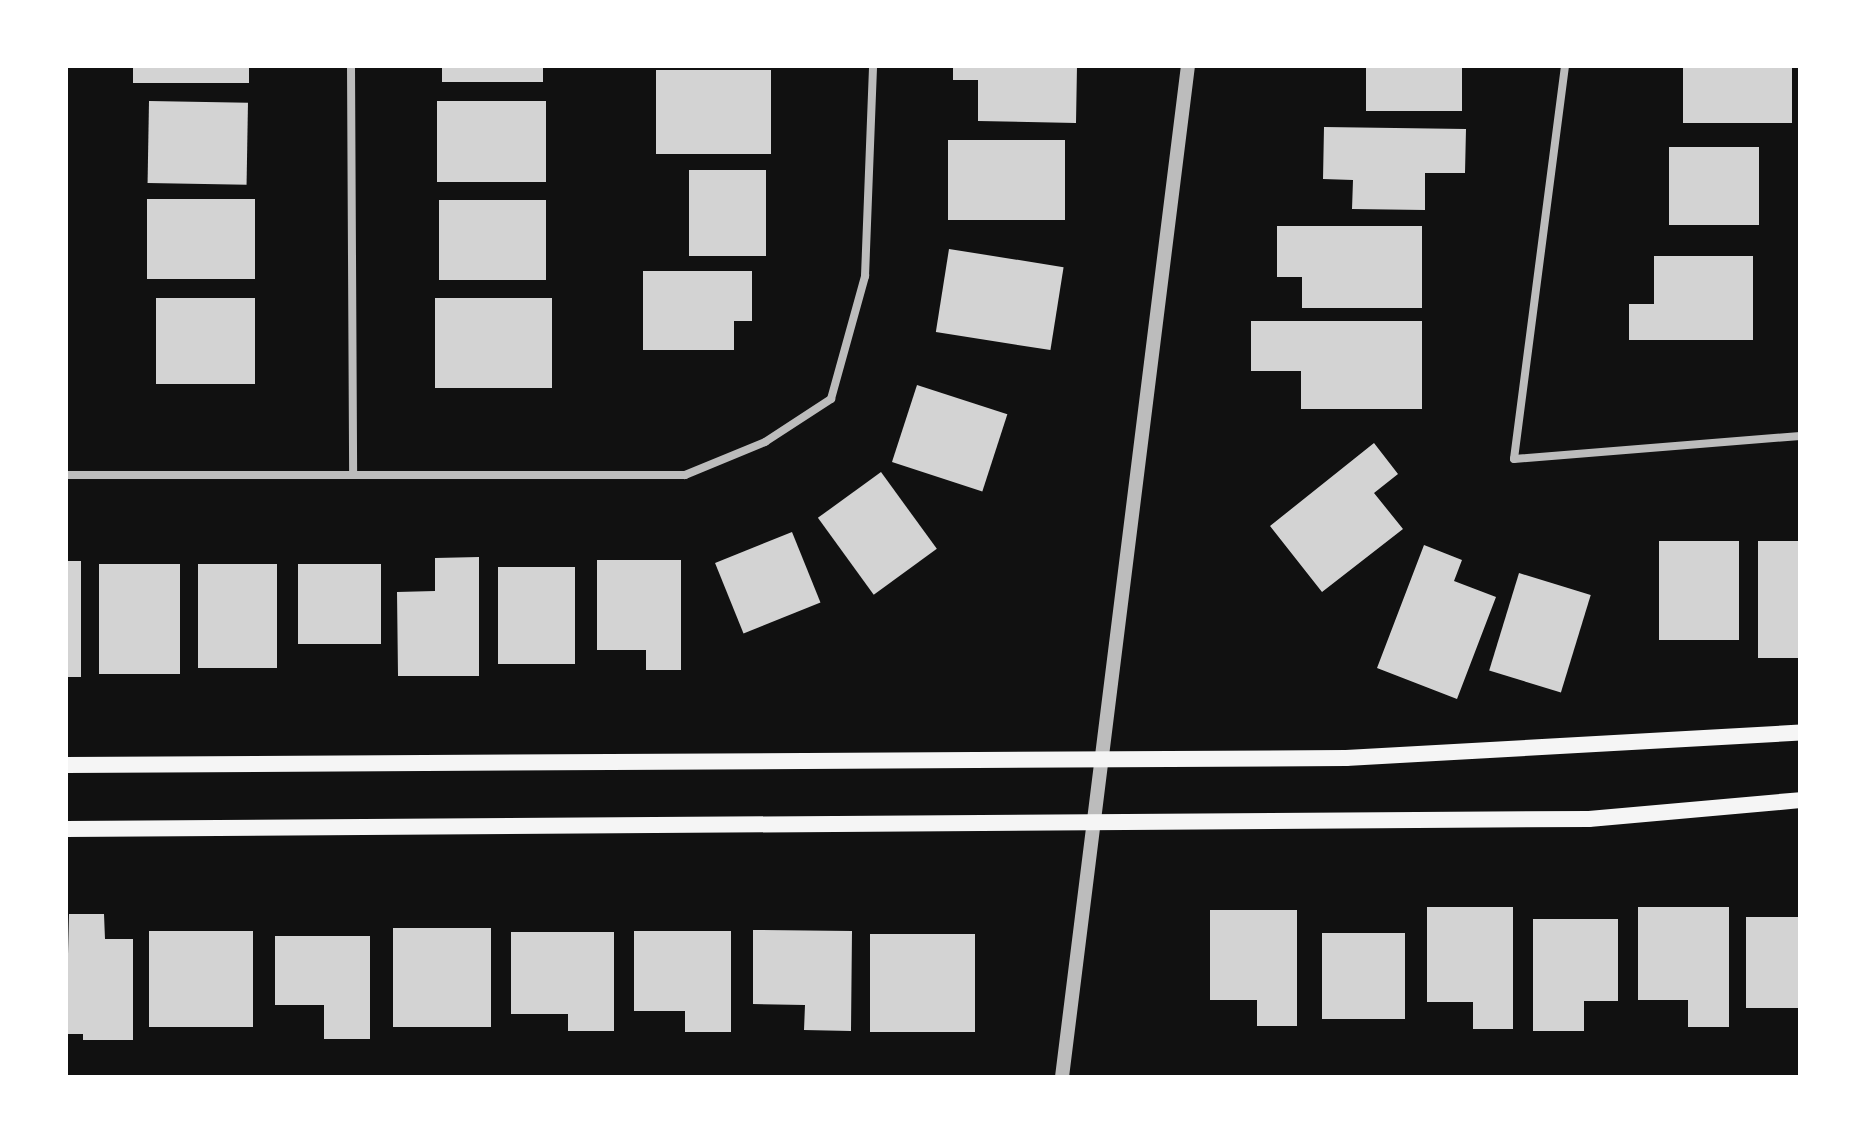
<!DOCTYPE html>
<html>
<head>
<meta charset="utf-8">
<style>
	body { margin:0 }
	#map { position:relative; width:1866px; height:1143px; overflow:hidden; background:#111; font-family:Inter,sans-serif }
	div>[style] { position:absolute }
	[style*='--x'] { left:calc(var(--x)*1px); top:calc(var(--y)*1px); width:calc(var(--w)*1px); rotate:calc(var(--a)*1deg) }
	.building>* { inset:0; background:#d3d3d3; transform-origin:0 0 }
	.minor>* { height:8px; margin:-4px; padding:0 4px; transform-origin:4px; border-radius:4px; background:#bcbcbc }
	.tertiary>* { height:14px; margin:-7px; padding:0 7px; transform-origin:7px; border-radius:7px; background:#bcbcbc }
	.secondary>* { height:16px; margin:-8px; padding:0 8px; transform-origin:8px; border-radius:8px; background:#f5f5f5 }
	span { translate:-50% -50%; white-space:nowrap; text-align:center; line-height:1.15; -webkit-text-stroke:8px #fff; paint-order:stroke }
	.frame { position:absolute; inset:0; border:68px solid #fff; pointer-events:none }
</style>
</head>
<body>
<div id="map">
	<div class="building">
		<i style="left:133px;top:66px;width:116px;height:17px"></i>
		<i style="left:442px;top:66px;width:101px;height:16px"></i>
		<i style="clip-path:polygon(953px 66px,1077px 66px,1076px 123px,978px 121px,978px 80px,953px 80px)"></i>
		<i style="left:1366px;top:66px;width:96px;height:45px"></i>
		<i style="left:1683px;top:66px;width:109px;height:57px"></i>
		<i style="left:656px;top:70px;width:115px;height:84px"></i>
		<i style="left:149px;top:101px;width:99px;height:82px;rotate:1deg"></i>
		<i style="left:437px;top:101px;width:109px;height:81px"></i>
		<i style="clip-path:polygon(1324px 127px,1466px 129px,1465px 173px,1425px 173px,1425px 210px,1352px 209px,1353px 180px,1323px 179px)"></i>
		<i style="left:948px;top:140px;width:117px;height:80px"></i>
		<i style="left:1669px;top:147px;width:90px;height:78px"></i>
		<i style="left:689px;top:170px;width:77px;height:86px"></i>
		<i style="left:147px;top:199px;width:108px;height:80px"></i>
		<i style="left:439px;top:200px;width:107px;height:80px"></i>
		<i style="clip-path:polygon(1277px 226px,1422px 226px,1422px 308px,1302px 308px,1302px 277px,1277px 277px)"></i>
		<i style="left:949px;top:249px;width:116px;height:84px;rotate:9deg"></i>
		<i style="clip-path:polygon(1654px 256px,1753px 256px,1753px 340px,1629px 340px,1629px 304px,1654px 304px)"></i>
		<i style="clip-path:polygon(643px 271px,752px 271px,752px 321px,734px 321px,734px 350px,643px 350px)"></i>
		<i style="left:156px;top:298px;width:99px;height:86px"></i>
		<i style="left:435px;top:298px;width:117px;height:90px"></i>
		<i style="clip-path:polygon(1251px 321px,1422px 321px,1422px 409px,1301px 409px,1301px 371px,1251px 371px)"></i>
		<i style="left:917px;top:385px;width:95px;height:81px;rotate:18deg"></i>
		<i style="clip-path:polygon(1374px 443px,1398px 474px,1374px 493px,1403px 529px,1322px 592px,1270px 526px)"></i>
		<i style="left:881px;top:472px;width:95px;height:78px;rotate:54deg"></i>
		<i style="left:792px;top:532px;width:76px;height:83px;rotate:68deg"></i>
		<i style="left:1659px;top:541px;width:80px;height:99px"></i>
		<i style="left:1758px;top:541px;width:42px;height:117px"></i>
		<i style="clip-path:polygon(1424px 545px,1462px 560px,1454px 581px,1496px 597px,1457px 699px,1377px 668px)"></i>
		<i style="clip-path:polygon(479px 557px,479px 676px,398px 676px,397px 592px,435px 591px,435px 558px)"></i>
		<i style="clip-path:polygon(597px 560px,681px 560px,681px 670px,646px 670px,646px 650px,597px 650px)"></i>
		<i style="left:66px;top:561px;width:15px;height:116px"></i>
		<i style="left:99px;top:564px;width:81px;height:110px"></i>
		<i style="left:198px;top:564px;width:79px;height:104px"></i>
		<i style="left:298px;top:564px;width:83px;height:80px"></i>
		<i style="left:498px;top:567px;width:77px;height:97px"></i>
		<i style="left:1519px;top:573px;width:75px;height:102px;rotate:17deg"></i>
		<i style="clip-path:polygon(1427px 907px,1513px 907px,1513px 1029px,1473px 1029px,1473px 1002px,1427px 1002px)"></i>
		<i style="clip-path:polygon(1638px 907px,1729px 907px,1729px 1027px,1688px 1027px,1688px 1000px,1638px 1000px)"></i>
		<i style="clip-path:polygon(1210px 910px,1297px 910px,1297px 1026px,1257px 1026px,1257px 1000px,1210px 1000px)"></i>
		<i style="clip-path:polygon(69px 914px,104px 914px,105px 939px,133px 939px,133px 1040px,83px 1040px,83px 1034px,66px 1034px)"></i>
		<i style="left:1746px;top:917px;width:54px;height:91px"></i>
		<i style="clip-path:polygon(1533px 919px,1618px 919px,1618px 1001px,1584px 1001px,1584px 1031px,1533px 1031px)"></i>
		<i style="left:393px;top:928px;width:98px;height:99px"></i>
		<i style="clip-path:polygon(753px 930px,852px 931px,851px 1031px,804px 1030px,805px 1005px,753px 1004px)"></i>
		<i style="left:149px;top:931px;width:104px;height:96px"></i>
		<i style="clip-path:polygon(634px 931px,731px 931px,731px 1032px,685px 1032px,685px 1011px,634px 1011px)"></i>
		<i style="clip-path:polygon(511px 932px,614px 932px,614px 1031px,568px 1031px,568px 1014px,511px 1014px)"></i>
		<i style="left:1322px;top:933px;width:83px;height:86px"></i>
		<i style="left:870px;top:934px;width:105px;height:98px"></i>
		<i style="clip-path:polygon(275px 936px,370px 936px,370px 1039px,324px 1039px,324px 1005px,275px 1005px)"></i>
	</div>
	<div class="minor">
		<i style="--x:351;--y:66;--w:409;--a:89.7"></i>
		<i style="--x:1565;--y:66;--w:396;--a:97.4"></i>
		<i style="--x:1514;--y:459;--w:287;--a:-4.6"></i>
		<i style="--x:66;--y:475;--w:619;--a:0"></i>
		<i style="--x:685;--y:475;--w:87;--a:-22.4"></i>
		<i style="--x:765;--y:442;--w:79;--a:-33.1"></i>
		<i style="--x:831;--y:399;--w:128;--a:-74.5"></i>
		<i style="--x:865;--y:276;--w:210;--a:-87.8"></i>
	</div>
	<div class="tertiary">
		<i style="--x:1062;--y:1077;--w:1019;--a:-82.9"></i>
	</div>
	<div class="secondary">
		<i style="--x:66;--y:765;--w:1280;--a:-0.31"></i>
		<i style="--x:1346;--y:758;--w:455;--a:-3.2"></i>
		<i style="--x:66;--y:829;--w:1523;--a:-0.38"></i>
		<i style="--x:1589;--y:819;--w:212;--a:-5.1"></i>
	</div>
	<div class="frame"></div>
</div>
</body>
</html>
